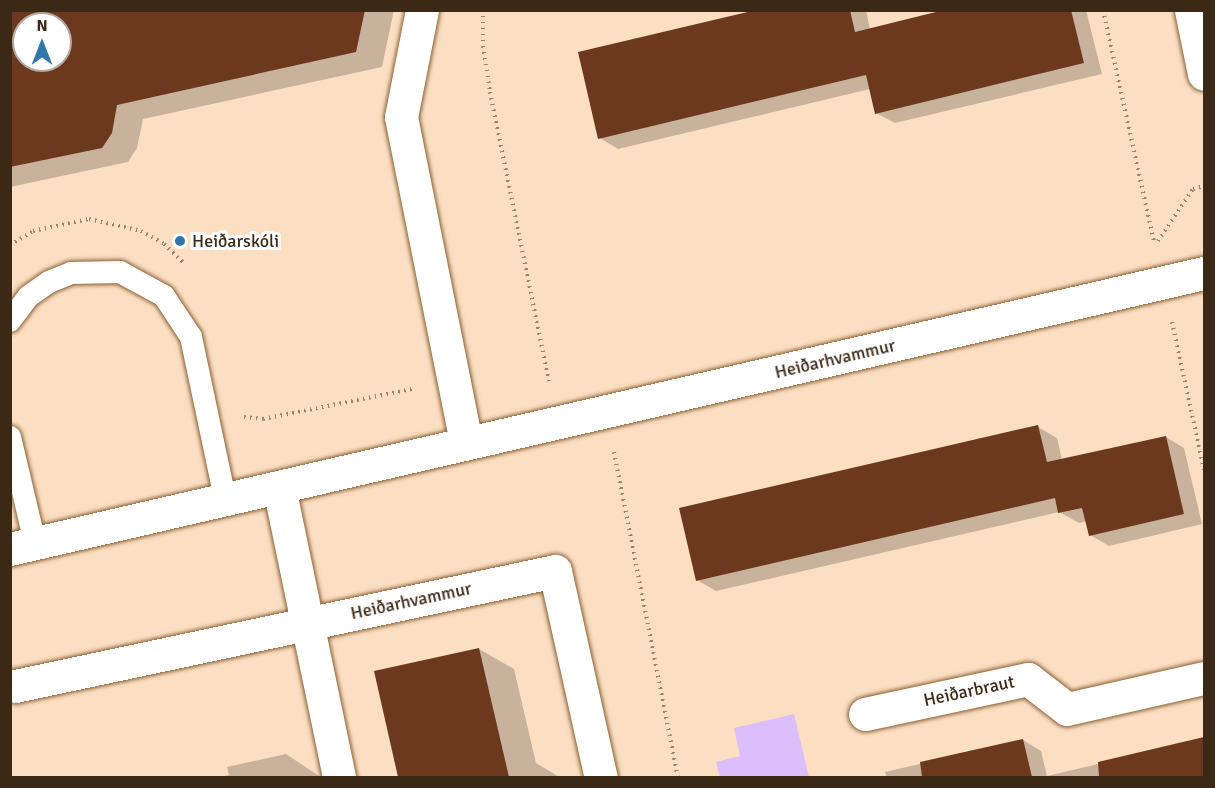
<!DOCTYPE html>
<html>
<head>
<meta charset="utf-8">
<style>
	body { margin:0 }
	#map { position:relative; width:1215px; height:788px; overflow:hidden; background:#fcdfc3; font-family:Signika,sans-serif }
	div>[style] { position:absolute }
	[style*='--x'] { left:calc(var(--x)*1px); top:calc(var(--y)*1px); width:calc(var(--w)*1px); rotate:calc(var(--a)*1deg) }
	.green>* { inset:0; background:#dbbefb }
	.shadow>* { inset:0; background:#0003 }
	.building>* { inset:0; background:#6c391f }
	.path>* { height:4px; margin-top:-2px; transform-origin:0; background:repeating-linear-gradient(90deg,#9a836b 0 1.5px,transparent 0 6px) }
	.roads { filter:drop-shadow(0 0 2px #895f32) drop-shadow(0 0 2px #895f32) }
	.service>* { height:22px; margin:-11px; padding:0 11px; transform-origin:11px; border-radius:11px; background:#fff }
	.minor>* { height:33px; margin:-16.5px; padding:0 16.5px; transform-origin:16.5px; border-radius:16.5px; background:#fff }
	.dots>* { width:16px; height:16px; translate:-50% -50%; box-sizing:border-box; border:3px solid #fff; border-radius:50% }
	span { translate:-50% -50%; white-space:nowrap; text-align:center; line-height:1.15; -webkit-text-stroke:6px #fff; paint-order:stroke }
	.poi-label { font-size:18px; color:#3b2916 }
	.left { translate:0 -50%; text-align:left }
	.street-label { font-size:18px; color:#3b2916 }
	.frame { position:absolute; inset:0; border:12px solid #3b2916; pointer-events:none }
	.north { position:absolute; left:12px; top:12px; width:60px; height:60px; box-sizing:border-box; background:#fff; border:2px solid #b1a9a2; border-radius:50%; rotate:0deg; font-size:16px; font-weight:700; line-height:24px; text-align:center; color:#3b2916 }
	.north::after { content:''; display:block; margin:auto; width:21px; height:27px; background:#3275aa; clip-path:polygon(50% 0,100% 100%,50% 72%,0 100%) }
</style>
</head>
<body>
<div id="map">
	<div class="green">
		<i style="clip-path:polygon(794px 714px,809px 777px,720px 777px,716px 762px,740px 756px,734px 728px)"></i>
	</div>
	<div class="shadow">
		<i style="clip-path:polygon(evenodd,10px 10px,394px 10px,382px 67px,143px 119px,137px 148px,128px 162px,10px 187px,10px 10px,24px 24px,60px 24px,60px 60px,24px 60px,24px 24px)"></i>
		<i style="clip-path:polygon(760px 10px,866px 10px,870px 30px,951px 10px,1086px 10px,1102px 74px,895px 123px,876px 113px,870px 89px,618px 149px,600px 138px)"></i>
		<i style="clip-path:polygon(1038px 427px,1057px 438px,1062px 460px,1166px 437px,1184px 448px,1202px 524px,1109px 546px,1090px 535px,1087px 521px,1079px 523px,1059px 512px,716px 591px,697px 580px)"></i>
		<i style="clip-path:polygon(479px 649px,514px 669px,536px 763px,561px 778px,400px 778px,376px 672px)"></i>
		<i style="clip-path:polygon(1204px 739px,1204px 778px,887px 778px,885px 772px,1023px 740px,1041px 751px,1047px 776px)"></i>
		<i style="clip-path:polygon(286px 754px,322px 778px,217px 778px,229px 775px,227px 767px)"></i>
	</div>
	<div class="building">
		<i style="clip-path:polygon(evenodd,10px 10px,365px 10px,356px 52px,117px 105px,112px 133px,102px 148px,10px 167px,10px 10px,24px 24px,60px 24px,60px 60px,24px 60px,24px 24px)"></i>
		<i style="clip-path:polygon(756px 10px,850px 10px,855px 32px,944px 10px,1071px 10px,1084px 63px,875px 114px,866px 75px,598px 139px,578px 52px)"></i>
		<i style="clip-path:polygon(1038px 425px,1047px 462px,1166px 436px,1184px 514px,1089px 536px,1082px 508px,1058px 513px,1055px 498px,696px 581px,679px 508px)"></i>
		<i style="clip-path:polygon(479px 648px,509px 777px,398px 777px,374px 671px)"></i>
		<i style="clip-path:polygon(1204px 737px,1204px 777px,1099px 777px,1098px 762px)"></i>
		<i style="clip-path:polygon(1023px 739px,1032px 777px,922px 777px,920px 762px)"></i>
	</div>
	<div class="path">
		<i style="--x:483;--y:10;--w:36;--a:90"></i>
		<i style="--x:483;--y:46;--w:47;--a:81.3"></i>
		<i style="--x:490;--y:92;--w:295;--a:78.5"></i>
		<i style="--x:1103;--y:10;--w:237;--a:77.6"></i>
		<i style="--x:1158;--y:241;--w:63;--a:-56.1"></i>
		<i style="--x:1193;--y:189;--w:11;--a:-15"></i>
		<i style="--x:10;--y:245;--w:27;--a:-31"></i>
		<i style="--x:33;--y:231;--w:57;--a:-12.1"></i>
		<i style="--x:89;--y:219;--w:53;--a:13"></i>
		<i style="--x:141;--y:231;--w:26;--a:29"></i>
		<i style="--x:164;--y:244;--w:29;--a:44"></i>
		<i style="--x:1172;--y:322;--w:151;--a:77.8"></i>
		<i style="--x:244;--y:417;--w:19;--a:6"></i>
		<i style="--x:263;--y:419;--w:152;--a:-11.4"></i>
		<i style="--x:614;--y:452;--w:332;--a:78.9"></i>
	</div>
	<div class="roads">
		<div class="service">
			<i style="--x:10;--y:321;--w:31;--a:-53"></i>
			<i style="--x:29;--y:296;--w:24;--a:-35"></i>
			<i style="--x:49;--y:282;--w:24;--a:-22"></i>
			<i style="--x:71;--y:273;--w:49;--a:-1.2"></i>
			<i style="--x:120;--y:272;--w:50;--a:28.6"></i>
			<i style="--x:164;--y:296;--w:49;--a:56.6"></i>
			<i style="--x:191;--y:337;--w:166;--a:78.1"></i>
			<i style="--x:10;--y:437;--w:109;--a:76.7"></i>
		</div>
		<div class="minor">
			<i style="--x:422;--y:10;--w:109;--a:101.1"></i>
			<i style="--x:401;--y:117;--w:332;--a:78.7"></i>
			<i style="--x:1191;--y:10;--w:65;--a:78.5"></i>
			<i style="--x:279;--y:487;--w:297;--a:78.3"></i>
			<i style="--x:10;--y:549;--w:1225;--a:-13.02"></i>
			<i style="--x:15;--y:686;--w:552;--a:-12.02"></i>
			<i style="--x:555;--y:571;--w:212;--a:77.5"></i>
			<i style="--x:865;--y:714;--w:167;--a:-12.1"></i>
			<i style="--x:1028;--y:679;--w:49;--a:37.6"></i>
			<i style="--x:1067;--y:709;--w:140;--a:-12.8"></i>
		</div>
	</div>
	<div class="dots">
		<i style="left:180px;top:241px;background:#3275aa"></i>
	</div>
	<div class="poi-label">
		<span class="left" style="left:192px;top:241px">Heiðarskóli</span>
	</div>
	<div class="street-label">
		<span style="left:835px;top:359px;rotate:-13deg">Heiðarhvammur</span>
		<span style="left:411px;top:601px;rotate:-12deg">Heiðarhvammur</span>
		<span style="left:969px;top:691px;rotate:-12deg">Heiðarbraut</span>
	</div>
	<div class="frame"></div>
	<div class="north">N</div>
</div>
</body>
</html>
